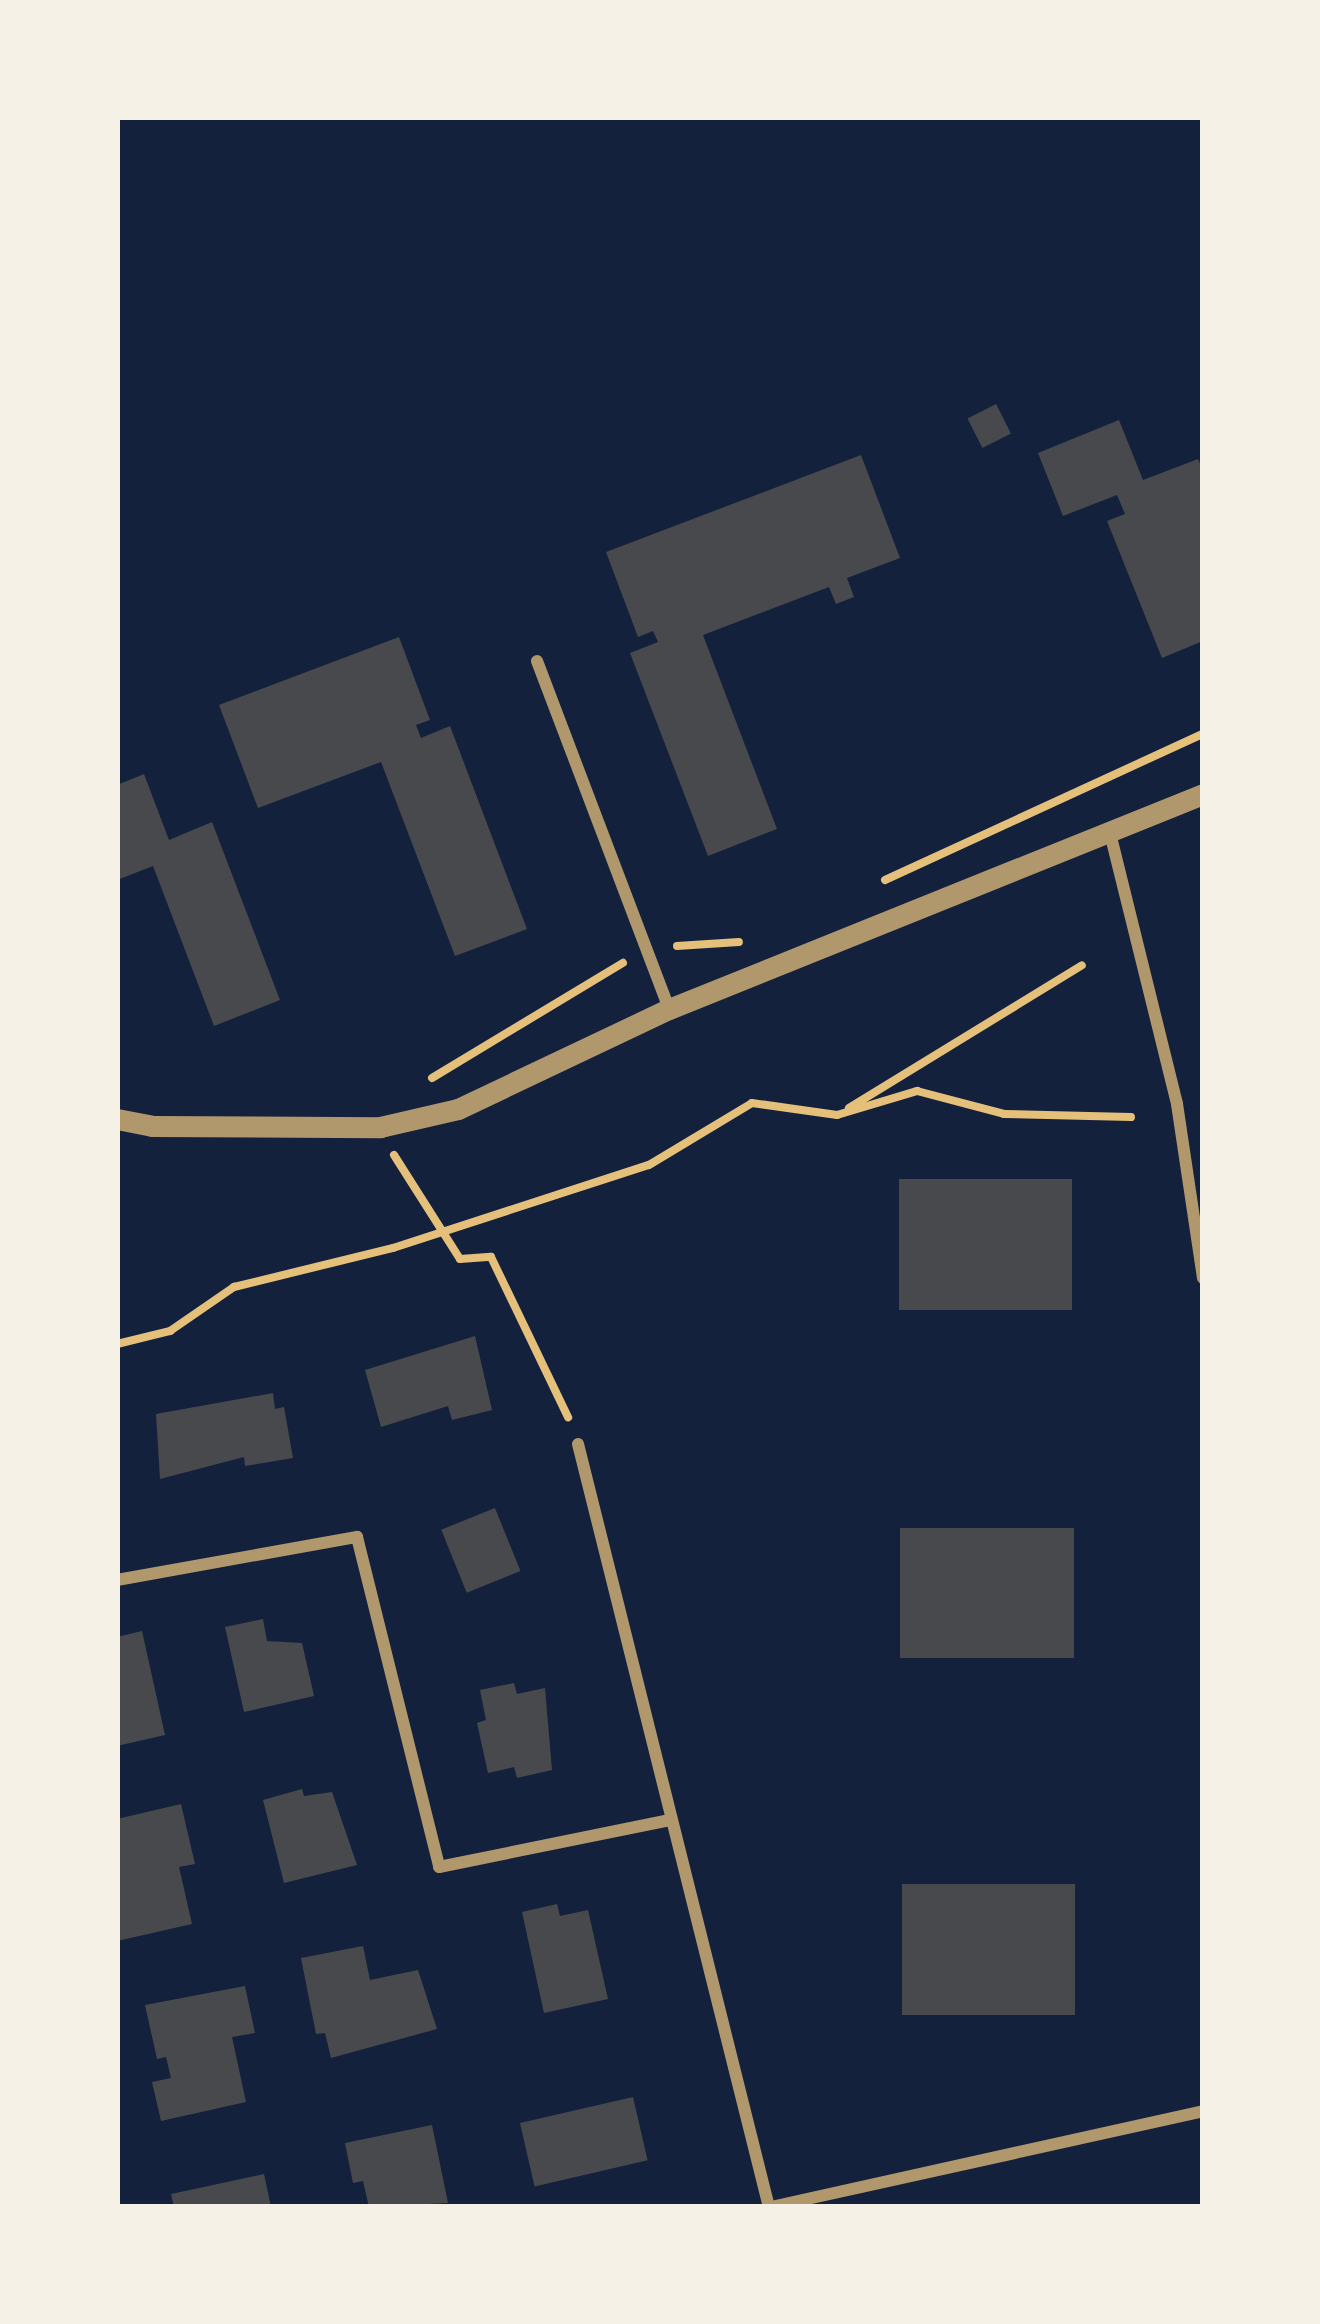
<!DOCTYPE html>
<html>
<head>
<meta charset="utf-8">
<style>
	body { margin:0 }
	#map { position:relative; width:1320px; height:2324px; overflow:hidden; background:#14213d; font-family:Mulish,sans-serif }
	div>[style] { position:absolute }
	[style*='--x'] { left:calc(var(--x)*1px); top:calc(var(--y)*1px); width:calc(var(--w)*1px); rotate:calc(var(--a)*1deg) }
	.building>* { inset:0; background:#48494c; transform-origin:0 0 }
	.path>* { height:8px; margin:-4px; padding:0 4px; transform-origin:4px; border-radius:4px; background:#e5c07b }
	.minor>* { height:12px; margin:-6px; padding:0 6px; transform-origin:6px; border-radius:6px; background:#b1986c }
	.tertiary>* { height:21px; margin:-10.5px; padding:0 10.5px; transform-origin:10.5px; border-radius:10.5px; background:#b1986c }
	span { translate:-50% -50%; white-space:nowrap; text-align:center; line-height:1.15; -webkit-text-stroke:10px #f6f1e7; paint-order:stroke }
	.frame { position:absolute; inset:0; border:120px solid #f6f1e7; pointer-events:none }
</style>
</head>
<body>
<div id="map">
	<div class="building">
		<i style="left:996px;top:404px;width:33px;height:32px;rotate:63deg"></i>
		<i style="clip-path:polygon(1119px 420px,1143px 480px,1198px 459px,1203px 470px,1203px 641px,1162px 658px,1107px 521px,1125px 514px,1117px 495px,1063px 516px,1038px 453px)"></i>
		<i style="clip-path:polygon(861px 455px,900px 558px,847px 578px,854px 597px,836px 604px,829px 587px,703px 635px,777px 829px,708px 856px,630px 653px,658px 642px,653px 631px,638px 637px,606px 552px)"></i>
		<i style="clip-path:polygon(399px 637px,430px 720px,416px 725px,421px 738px,450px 726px,527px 929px,455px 956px,381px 762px,258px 808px,219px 705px)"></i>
		<i style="clip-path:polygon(144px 774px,169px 840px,212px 822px,280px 1000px,214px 1026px,153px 866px,117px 880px,117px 785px)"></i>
		<i style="left:899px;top:1179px;width:173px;height:131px"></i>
		<i style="clip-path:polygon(475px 1336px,492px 1410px,452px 1420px,448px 1406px,381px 1427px,365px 1370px)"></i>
		<i style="clip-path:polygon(273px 1393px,275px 1409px,284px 1407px,293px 1458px,245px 1466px,244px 1457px,160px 1479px,156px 1414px)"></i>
		<i style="left:495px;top:1508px;width:68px;height:58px;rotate:68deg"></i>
		<i style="left:1074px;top:1528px;width:130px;height:174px;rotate:90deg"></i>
		<i style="clip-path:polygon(263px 1619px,267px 1641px,302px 1643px,314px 1696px,244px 1712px,225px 1627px)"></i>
		<i style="clip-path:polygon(142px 1631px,165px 1735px,117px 1746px,117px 1637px)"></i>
		<i style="clip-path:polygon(514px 1683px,517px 1694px,545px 1688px,552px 1770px,517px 1778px,514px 1767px,488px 1773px,477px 1723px,486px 1720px,480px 1690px)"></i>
		<i style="clip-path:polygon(302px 1789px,304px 1796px,332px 1792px,357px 1865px,284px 1883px,263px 1800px)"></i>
		<i style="clip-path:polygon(181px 1804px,195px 1864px,179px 1867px,192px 1924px,117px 1941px,117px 1819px)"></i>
		<i style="left:1075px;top:1884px;width:131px;height:173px;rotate:90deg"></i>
		<i style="clip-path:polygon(557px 1904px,560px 1916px,588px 1910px,608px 1999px,544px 2013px,522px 1912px)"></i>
		<i style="clip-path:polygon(363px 1946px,370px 1980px,418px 1970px,437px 2029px,331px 2058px,325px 2033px,316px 2034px,301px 1958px)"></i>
		<i style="clip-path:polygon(245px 1986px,255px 2033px,232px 2037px,246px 2102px,161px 2121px,152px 2082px,171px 2078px,166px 2057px,157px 2059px,145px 2005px)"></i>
		<i style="left:633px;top:2097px;width:65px;height:116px;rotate:77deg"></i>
		<i style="clip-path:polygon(432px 2125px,448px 2203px,369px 2207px,363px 2181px,353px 2183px,345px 2143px)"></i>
		<i style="clip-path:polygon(264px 2174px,271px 2207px,174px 2207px,171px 2194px)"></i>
	</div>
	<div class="path">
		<i style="--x:885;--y:880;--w:350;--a:-24.7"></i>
		<i style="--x:677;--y:946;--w:62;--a:-3.7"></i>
		<i style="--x:432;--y:1078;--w:223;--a:-31.1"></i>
		<i style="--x:849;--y:1108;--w:273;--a:-31.5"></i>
		<i style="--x:394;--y:1155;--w:123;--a:57.6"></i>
		<i style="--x:460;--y:1259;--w:31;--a:-4"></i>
		<i style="--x:491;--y:1257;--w:178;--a:64.3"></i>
		<i style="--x:117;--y:1344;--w:55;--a:-13.8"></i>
		<i style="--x:170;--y:1331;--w:78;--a:-34.5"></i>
		<i style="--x:234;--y:1287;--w:164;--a:-13.8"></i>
		<i style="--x:393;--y:1248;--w:269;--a:-18"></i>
		<i style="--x:649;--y:1165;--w:120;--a:-31"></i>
		<i style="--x:752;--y:1103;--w:86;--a:8"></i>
		<i style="--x:837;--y:1115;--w:84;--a:-16.7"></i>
		<i style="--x:917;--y:1091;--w:90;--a:14.8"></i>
		<i style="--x:1004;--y:1114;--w:127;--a:1.4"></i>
	</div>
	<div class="minor">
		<i style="--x:537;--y:661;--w:372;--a:69.2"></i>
		<i style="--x:1111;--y:837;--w:275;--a:76.1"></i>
		<i style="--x:1177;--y:1104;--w:176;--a:81.5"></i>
		<i style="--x:578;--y:1444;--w:787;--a:75.95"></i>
		<i style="--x:117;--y:1580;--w:244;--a:-10.2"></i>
		<i style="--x:357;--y:1537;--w:340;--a:76"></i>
		<i style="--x:439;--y:1867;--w:237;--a:-11.5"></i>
		<i style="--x:771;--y:2207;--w:443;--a:-12.5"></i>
	</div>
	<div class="tertiary">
		<i style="--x:117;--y:1119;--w:36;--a:11"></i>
		<i style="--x:152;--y:1126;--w:228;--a:0.3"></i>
		<i style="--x:380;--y:1127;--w:80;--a:-13"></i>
		<i style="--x:458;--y:1109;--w:233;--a:-25.4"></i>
		<i style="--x:669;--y:1009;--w:576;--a:-21.93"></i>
	</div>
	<div class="frame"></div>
</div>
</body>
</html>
